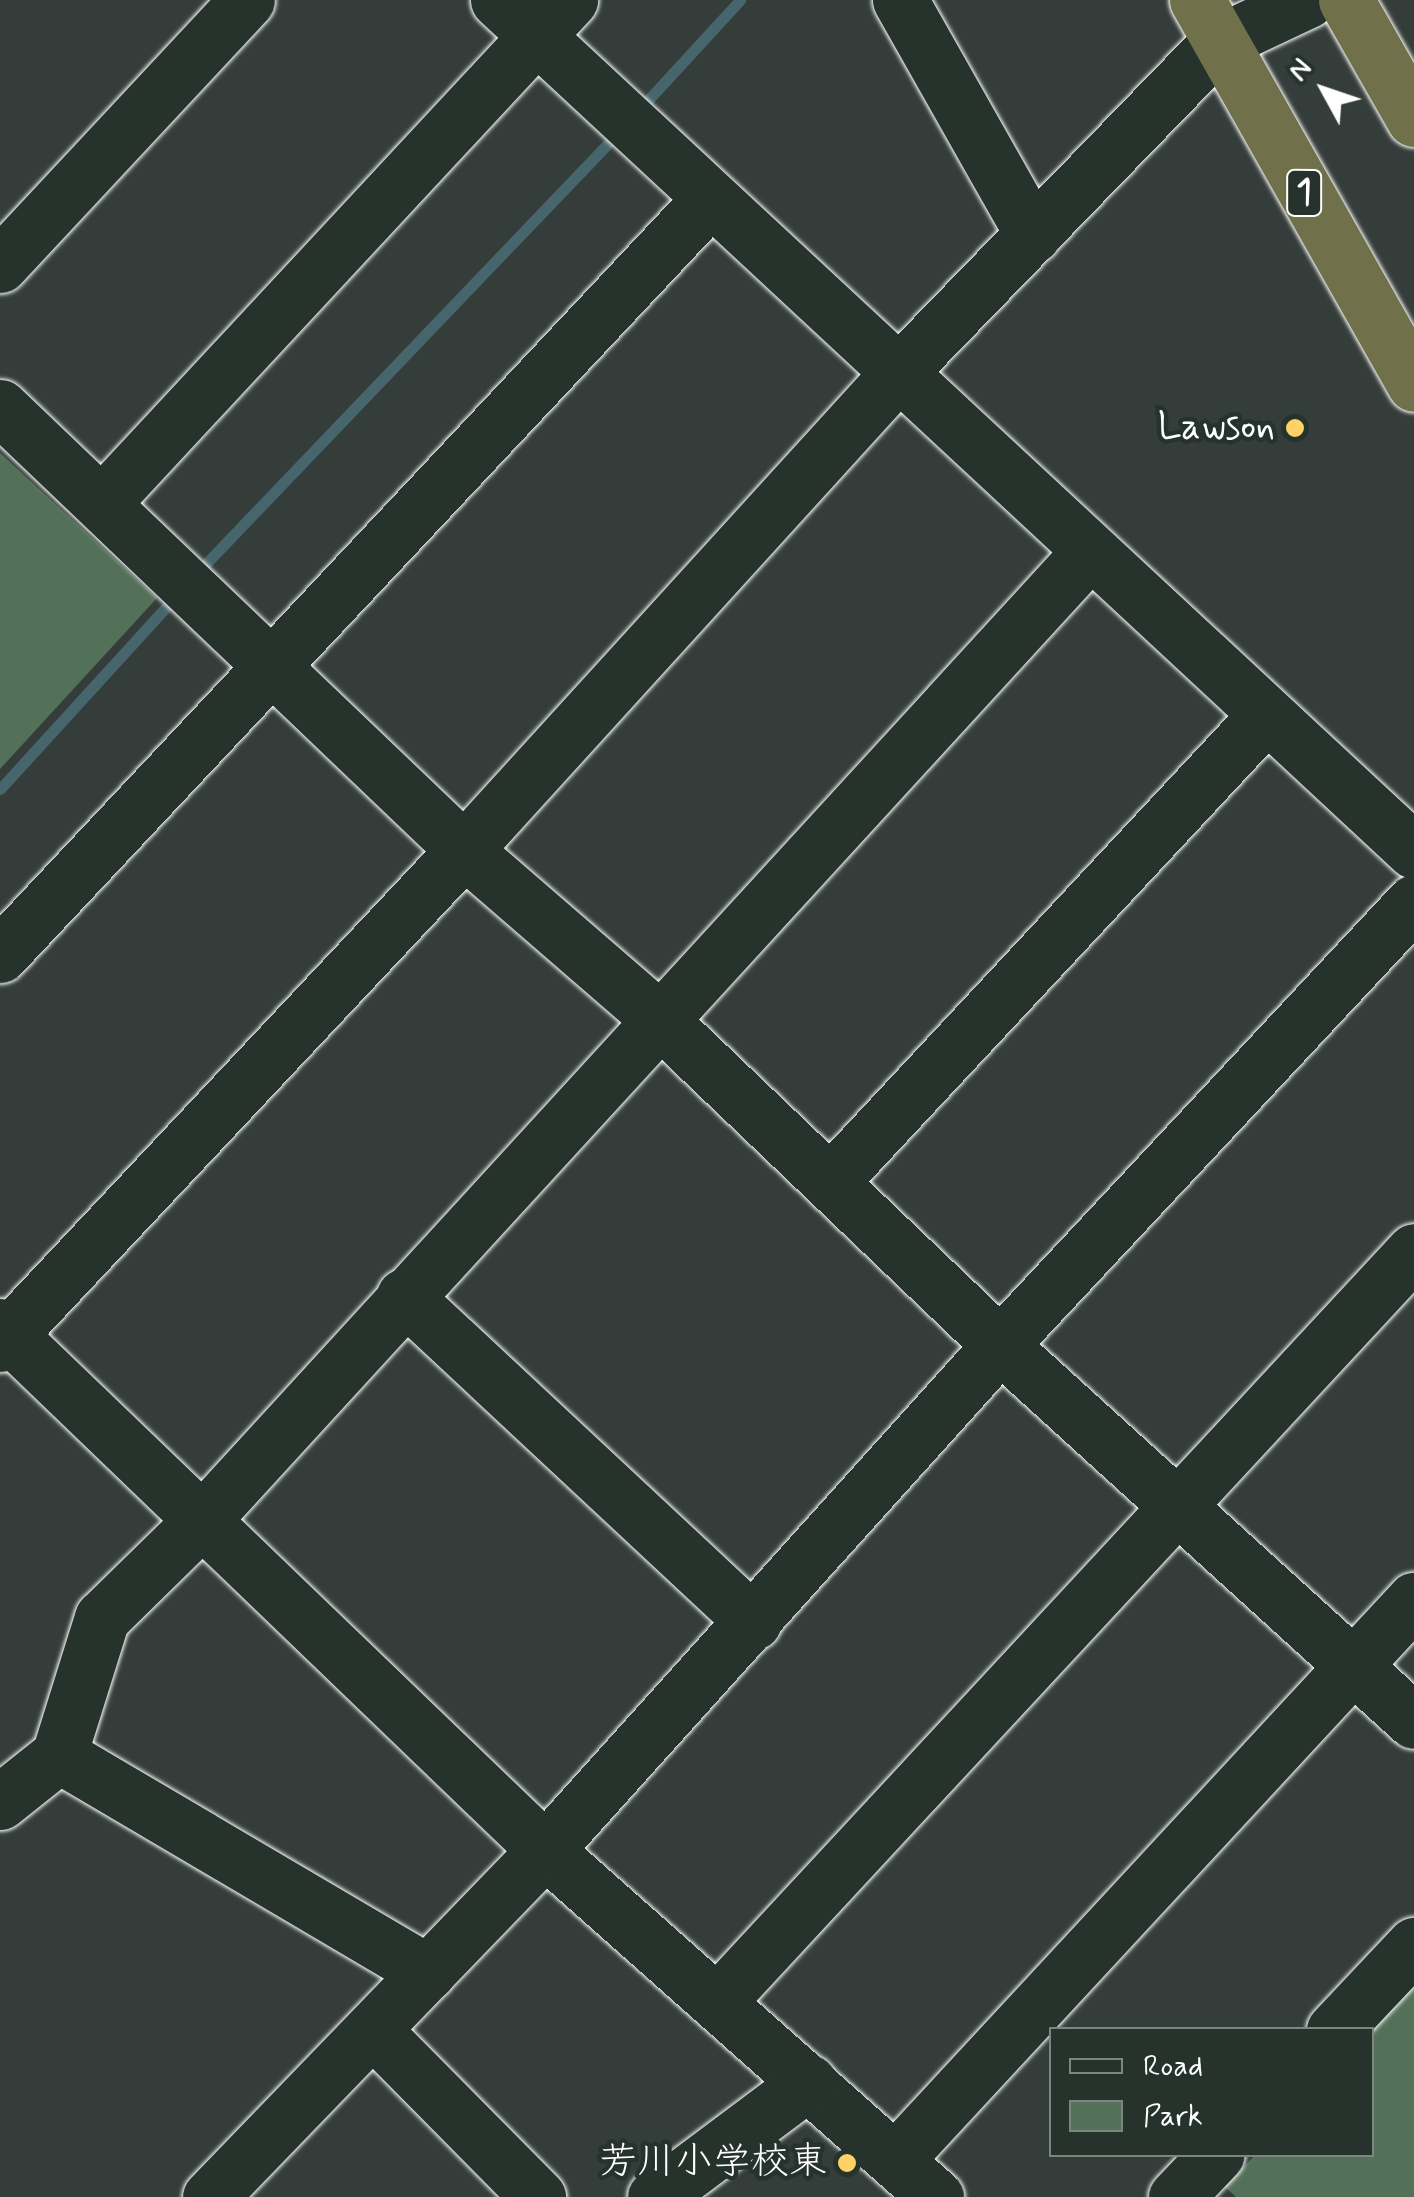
<!DOCTYPE html>
<html>
<head>
<meta charset="utf-8">
<style>
	body { margin:0 }
	#map { position:relative; width:1414px; height:2197px; overflow:hidden; background:#343d39; font-family:Mynerve,"Klee One",sans-serif }
	div>[style] { position:absolute }
	[style*='--x'] { left:calc(var(--x)*1px); top:calc(var(--y)*1px); width:calc(var(--w)*1px); rotate:calc(var(--a)*1deg) }
	.green>* { inset:0; background:#537058 }
	.stream>* { height:11px; margin:-5.5px; padding:0 5.5px; transform-origin:5.5px; border-radius:5.5px; background:#46656c }
	.roads { filter:drop-shadow(0 0 2px #fff) drop-shadow(0 0 2px #fff) }
	.minor>* { height:55px; margin:-27.5px; padding:0 27.5px; transform-origin:27.5px; border-radius:27.5px; background:#26332d }
	.highway>* { height:55px; margin:-27.5px; padding:0 27.5px; transform-origin:27.5px; border-radius:27.5px; background:#70704a }
	.dots>* { width:28px; height:28px; translate:-50% -50%; box-sizing:border-box; border:5px solid #26332d; border-radius:50% }
	span { translate:-50% -50%; white-space:nowrap; text-align:center; line-height:1.15; -webkit-text-stroke:9px #26332d; paint-order:stroke }
	.shield-label span { padding:2px 8px; background:#26332d; border:2px solid; border-radius:8px; -webkit-text-stroke-width:0 }
	.shield-label { font-size:35px; color:#fff; font-weight:700 }
	.poi-label { font-size:38px; color:#fff }
	.right { translate:-100% -50%; text-align:right }
	.legend { position:absolute; left:1049px; top:2027px; width:325px; height:130px; box-sizing:border-box; background:#26332d; border:2px solid #7d8581; margin:0; padding:12px 18px; list-style:none; font-size:30px; color:#fff }
	.legend li { display:flex; align-items:center; gap:20px; height:50px }
	.legend b { width:50px; border:2px solid #7d8581 }
	.north { position:absolute; left:1274px; top:40px; width:100px; height:100px; -webkit-text-stroke:8px #26332d; paint-order:stroke; rotate:310deg; font-size:28px; font-weight:700; line-height:40px; text-align:center; color:#fff }
	.north::after { content:''; display:block; margin:auto; width:35px; height:45px; background:#fff; clip-path:polygon(50% 0,100% 100%,50% 72%,0 100%) }
</style>
</head>
<body>
<div id="map">
	<div class="green">
		<i style="clip-path:polygon(0 453px,157px 598px,0 769px)"></i>
		<i style="clip-path:polygon(1414px 1981px,1414px 2197px,1236px 2197px,1225px 2187px,1255px 2155px,1372px 2154px,1372px 2030px)"></i>
	</div>
	<div class="stream">
		<i style="--x:638;--y:111;--w:151;--a:-47.4"></i>
		<i style="--x:196;--y:574;--w:612;--a:-46.26"></i>
		<i style="--x:0;--y:789;--w:263;--a:-47.6"></i>
	</div>
	<div class="roads">
		<div class="minor">
			<i style="--x:498;--y:0;--w:1250;--a:42.89"></i>
			<i style="--x:900;--y:0;--w:270;--a:60.5"></i>
			<i style="--x:0;--y:265;--w:362;--a:-47"></i>
			<i style="--x:0;--y:407;--w:642;--a:43.67"></i>
			<i style="--x:464;--y:850;--w:259;--a:40.9"></i>
			<i style="--x:660;--y:1020;--w:470;--a:43.7"></i>
			<i style="--x:1000;--y:1345;--w:559;--a:42.25"></i>
			<i style="--x:103;--y:502;--w:686;--a:-47.07"></i>
			<i style="--x:0;--y:955;--w:1037;--a:-46.8"></i>
			<i style="--x:833;--y:1179;--w:635;--a:-46.98"></i>
			<i style="--x:404;--y:1296;--w:478;--a:43"></i>
			<i style="--x:0;--y:1326;--w:756;--a:43.87"></i>
			<i style="--x:545;--y:1850;--w:523;--a:41.59"></i>
			<i style="--x:0;--y:1344;--w:678;--a:-46.79"></i>
			<i style="--x:464;--y:850;--w:646;--a:-47.7"></i>
			<i style="--x:899;--y:372;--w:460;--a:-45.9"></i>
			<i style="--x:1219;--y:42;--w:98;--a:-25.3"></i>
			<i style="--x:59;--y:1755;--w:428;--a:30.5"></i>
			<i style="--x:0;--y:1802;--w:75;--a:-38.5"></i>
			<i style="--x:59;--y:1755;--w:144;--a:-72.6"></i>
			<i style="--x:102;--y:1618;--w:143;--a:-44.4"></i>
			<i style="--x:204;--y:1518;--w:1312;--a:-47.5"></i>
			<i style="--x:718;--y:2001;--w:1023;--a:-47.14"></i>
			<i style="--x:373;--y:2030;--w:235;--a:45.3"></i>
			<i style="--x:1334;--y:2030;--w:117;--a:-46.7"></i>
			<i style="--x:895;--y:2160;--w:764;--a:-47.18"></i>
			<i style="--x:210;--y:2197;--w:482;--a:-46"></i>
			<i style="--x:545;--y:1850;--w:680;--a:-47.98"></i>
			<i style="--x:1000;--y:1345;--w:606;--a:-46.94"></i>
			<i style="--x:655;--y:2197;--w:192;--a:-36.8"></i>
			<i style="--x:1176;--y:2197;--w:59;--a:-46.4"></i>
		</div>
		<div class="highway">
			<i style="--x:1197;--y:0;--w:441;--a:60.5"></i>
			<i style="--x:1346;--y:0;--w:137;--a:60.3"></i>
		</div>
	</div>
	<div class="dots">
		<i style="left:1295px;top:428px;background:#ffd166"></i>
		<i style="left:847px;top:2163px;background:#ffd166"></i>
	</div>
	<div class="shield-label">
		<span style="left:1304px;top:193px">1</span>
	</div>
	<div class="poi-label">
		<span class="right" style="left:1275px;top:428px">Lawson</span>
		<span class="right" style="left:827px;top:2163px">芳川小学校東</span>
	</div>
	<ul class="legend">
	<li><b style="height:12px;background:#26332d"></b>Road</li>
	<li><b style="height:28px;background:#537058"></b>Park</li>
	</ul>
	<div class="north">N</div>
</div>
</body>
</html>
